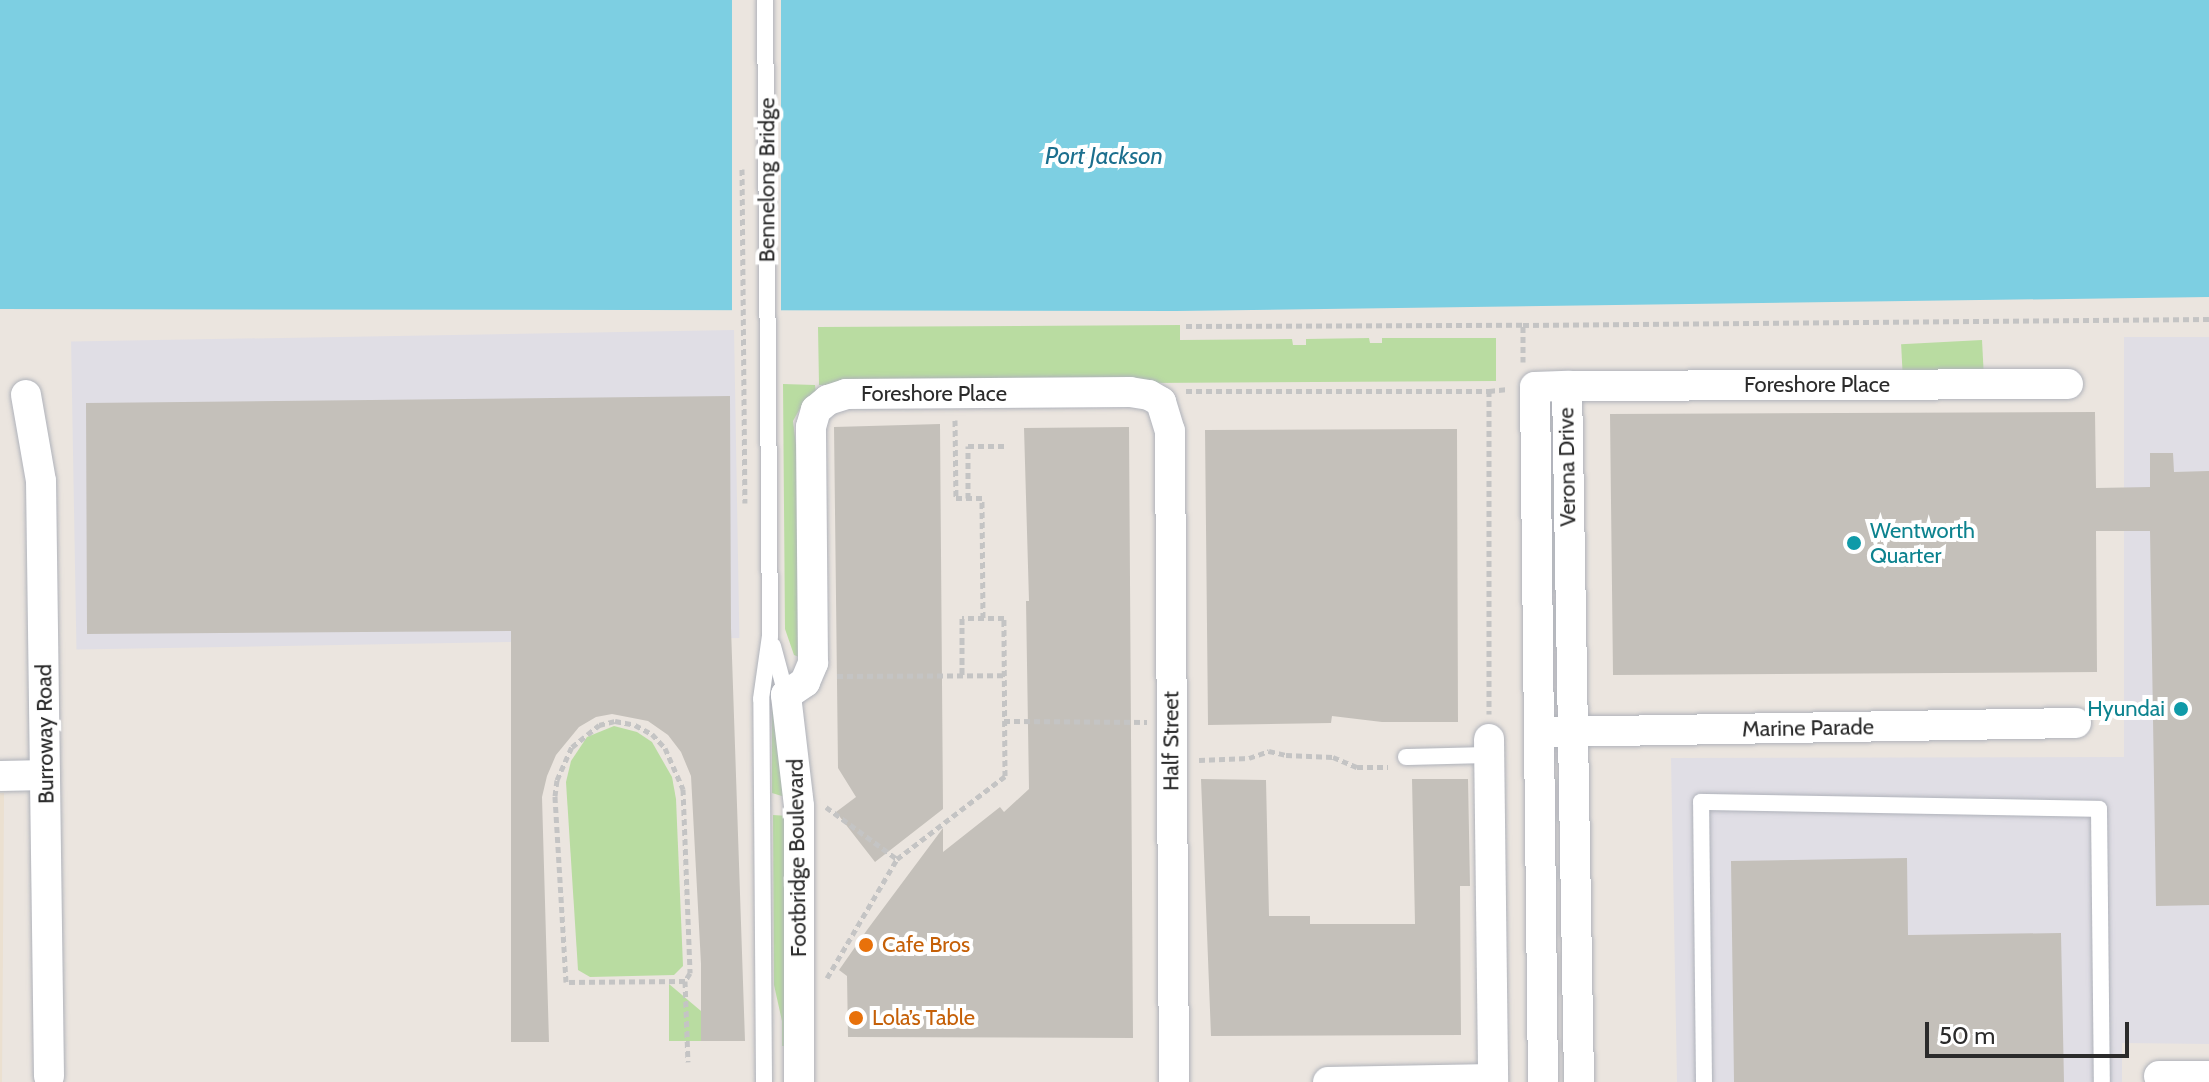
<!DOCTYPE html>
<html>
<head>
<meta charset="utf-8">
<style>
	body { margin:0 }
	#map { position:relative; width:2209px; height:1082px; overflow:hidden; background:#ebe5df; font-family:Cabin,sans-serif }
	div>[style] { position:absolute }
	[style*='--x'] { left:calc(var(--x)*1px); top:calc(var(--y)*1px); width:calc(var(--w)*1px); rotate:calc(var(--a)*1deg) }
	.industrial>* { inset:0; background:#e0dee5; transform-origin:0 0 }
	.education>* { inset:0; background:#ebe0d0 }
	.green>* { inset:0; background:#b9dca1; transform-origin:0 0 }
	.water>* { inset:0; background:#7dcfe2 }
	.pier>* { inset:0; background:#ebe5df; transform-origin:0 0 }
	.building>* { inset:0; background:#c4c0ba }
	.path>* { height:5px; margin-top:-2.5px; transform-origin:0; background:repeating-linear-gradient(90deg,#c4c4c4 0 6px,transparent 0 10px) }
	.roads { filter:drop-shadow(0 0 2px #afb2ba) drop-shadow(0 0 2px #afb2ba) }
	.service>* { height:16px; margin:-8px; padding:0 8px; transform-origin:8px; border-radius:8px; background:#fff }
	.minor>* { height:30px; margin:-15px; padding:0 15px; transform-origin:15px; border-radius:15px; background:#fff }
	.dots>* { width:22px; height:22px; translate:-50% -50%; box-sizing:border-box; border:4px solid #fff; border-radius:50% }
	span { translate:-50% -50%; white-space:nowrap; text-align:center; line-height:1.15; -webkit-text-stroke:8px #fff; paint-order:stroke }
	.street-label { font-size:22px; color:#2b2b2b }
	.culture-label { font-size:22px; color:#0d838f }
	.left { translate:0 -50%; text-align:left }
	.right { translate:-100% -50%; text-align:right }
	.food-label { font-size:22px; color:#c56008 }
	.water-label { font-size:24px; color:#1c6f8e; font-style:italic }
	.scale { position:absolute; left:1925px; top:1022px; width:204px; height:36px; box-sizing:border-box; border:4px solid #2b2b2b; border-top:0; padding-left:10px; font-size:24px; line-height:28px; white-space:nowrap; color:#2b2b2b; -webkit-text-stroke:6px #fff; paint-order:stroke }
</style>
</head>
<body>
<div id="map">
	<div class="industrial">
		<i style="left:734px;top:330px;width:308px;height:663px;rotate:89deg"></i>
		<i style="clip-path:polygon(2124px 337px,2209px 337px,2209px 1044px,2122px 1043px,2122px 1082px,1677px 1082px,1671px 758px,2124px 757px)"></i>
	</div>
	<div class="education">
		<i style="clip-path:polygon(0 793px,4px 793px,2px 1082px,0 1082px)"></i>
	</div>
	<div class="green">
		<i style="clip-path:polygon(1180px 325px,1180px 340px,1292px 339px,1293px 345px,1306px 345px,1306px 339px,1369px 338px,1370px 343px,1382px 343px,1382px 338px,1496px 338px,1496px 381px,819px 385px,818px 327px)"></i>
		<i style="left:1982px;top:340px;width:34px;height:81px;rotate:87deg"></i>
		<i style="clip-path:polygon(783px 384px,815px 385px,816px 393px,806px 398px,793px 421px,798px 461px,799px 657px,794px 655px,785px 629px)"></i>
		<i style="clip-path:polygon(772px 706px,775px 706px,785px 797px,772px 793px)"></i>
		<i style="clip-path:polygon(614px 726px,637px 732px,652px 742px,672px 777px,676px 799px,683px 966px,674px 975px,590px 977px,578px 970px,566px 782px,571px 761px,587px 737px)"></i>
		<i style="clip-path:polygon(773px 815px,788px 816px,786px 1046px,782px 1046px,782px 1021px,774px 985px)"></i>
		<i style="clip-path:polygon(669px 984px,701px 1011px,701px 1041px,669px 1041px)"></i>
	</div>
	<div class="water">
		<i style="clip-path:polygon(0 0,2209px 0,2209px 297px,1176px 311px,0 309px)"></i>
	</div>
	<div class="pier">
		<i style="left:732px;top:0;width:49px;height:314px"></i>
	</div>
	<div class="building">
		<i style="clip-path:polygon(730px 396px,731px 628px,745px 1041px,701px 1041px,701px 964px,691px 776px,681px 752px,668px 735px,648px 721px,612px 714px,596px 717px,579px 727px,556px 755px,547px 776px,542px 797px,549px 1042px,511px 1042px,511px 631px,87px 634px,86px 403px)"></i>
		<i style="clip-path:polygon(2095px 412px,2096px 488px,2150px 487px,2150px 453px,2173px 453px,2174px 472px,2209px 471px,2209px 905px,2156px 906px,2150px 531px,2096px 531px,2097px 672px,1613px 675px,1610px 414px)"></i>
		<i style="clip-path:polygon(940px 424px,943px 809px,875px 862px,836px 812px,856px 797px,838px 768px,834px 427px)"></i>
		<i style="clip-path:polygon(1129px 427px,1133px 1038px,848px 1037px,847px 976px,839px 970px,867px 930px,943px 828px,943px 852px,1000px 807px,1004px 812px,1029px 789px,1026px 601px,1029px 601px,1024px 428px)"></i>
		<i style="clip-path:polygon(1457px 429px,1458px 722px,1382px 722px,1332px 716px,1331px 723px,1208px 725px,1205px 430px)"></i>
		<i style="clip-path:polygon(1201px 779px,1266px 780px,1269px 916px,1310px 916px,1310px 924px,1415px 924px,1412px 779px,1468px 779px,1470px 886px,1460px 886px,1461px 1035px,1211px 1036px)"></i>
		<i style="clip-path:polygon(1907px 858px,1908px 935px,2061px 933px,2064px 1082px,1734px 1082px,1731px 861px)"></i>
	</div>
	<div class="path">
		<i style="--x:742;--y:169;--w:334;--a:89.5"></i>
		<i style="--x:1186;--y:326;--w:337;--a:-0.2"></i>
		<i style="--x:1523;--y:362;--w:37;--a:-90"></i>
		<i style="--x:1523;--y:325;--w:686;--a:-0.5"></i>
		<i style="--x:1186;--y:391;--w:303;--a:0"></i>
		<i style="--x:1489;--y:391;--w:323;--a:90"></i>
		<i style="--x:1489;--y:391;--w:19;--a:-6"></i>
		<i style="--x:955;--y:420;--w:78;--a:89.3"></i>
		<i style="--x:956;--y:498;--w:12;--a:0"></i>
		<i style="--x:983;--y:618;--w:120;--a:-90.5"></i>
		<i style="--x:982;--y:498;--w:14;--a:180"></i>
		<i style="--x:968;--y:498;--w:52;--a:-90"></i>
		<i style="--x:968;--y:446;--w:40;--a:0"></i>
		<i style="--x:837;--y:676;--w:167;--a:-0.3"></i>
		<i style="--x:1004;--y:721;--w:143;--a:0.4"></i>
		<i style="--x:1199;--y:760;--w:50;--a:-2.3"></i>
		<i style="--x:1249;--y:758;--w:21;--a:-19"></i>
		<i style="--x:1269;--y:751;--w:17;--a:13"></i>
		<i style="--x:1286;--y:755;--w:47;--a:2.4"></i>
		<i style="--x:1333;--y:757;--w:26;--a:23"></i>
		<i style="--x:1357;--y:767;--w:31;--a:0"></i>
		<i style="--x:826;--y:807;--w:88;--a:36.2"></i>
		<i style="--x:827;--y:978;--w:138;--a:-59.5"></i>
		<i style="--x:897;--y:859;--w:136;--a:-37.5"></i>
		<i style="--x:1005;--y:776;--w:158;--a:-90.4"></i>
		<i style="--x:1004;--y:618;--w:42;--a:180"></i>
		<i style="--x:962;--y:618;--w:57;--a:90"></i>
		<i style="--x:685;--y:981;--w:119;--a:179.5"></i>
		<i style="--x:566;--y:982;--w:186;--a:-93.4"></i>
		<i style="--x:555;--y:796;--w:16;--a:-83"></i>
		<i style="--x:557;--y:780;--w:36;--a:-66"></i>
		<i style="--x:572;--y:747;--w:35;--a:-39"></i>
		<i style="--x:599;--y:725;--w:16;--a:-14"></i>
		<i style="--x:615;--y:721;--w:20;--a:11"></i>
		<i style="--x:635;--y:725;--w:19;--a:28"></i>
		<i style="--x:652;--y:734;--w:19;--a:47"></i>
		<i style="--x:665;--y:748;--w:45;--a:66.3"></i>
		<i style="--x:683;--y:789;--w:184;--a:87.8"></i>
		<i style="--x:690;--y:973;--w:9;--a:122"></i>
		<i style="--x:685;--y:981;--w:81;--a:87.9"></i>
	</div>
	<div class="roads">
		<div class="service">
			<i style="--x:773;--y:646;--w:51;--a:75.1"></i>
			<i style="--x:1406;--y:757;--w:83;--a:-1.4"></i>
			<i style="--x:764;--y:1082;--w:383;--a:-90.4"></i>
			<i style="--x:761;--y:699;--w:64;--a:-81.9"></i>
			<i style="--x:770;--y:636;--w:636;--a:-90.45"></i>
			<i style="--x:1704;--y:1082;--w:280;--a:-90.6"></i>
			<i style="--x:1701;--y:802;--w:398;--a:1"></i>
			<i style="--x:2099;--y:809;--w:273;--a:89.4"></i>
		</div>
		<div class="minor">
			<i style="--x:1567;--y:386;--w:501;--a:-0.23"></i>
			<i style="--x:26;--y:395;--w:87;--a:80.1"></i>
			<i style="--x:41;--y:481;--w:595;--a:89.23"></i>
			<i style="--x:1553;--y:732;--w:523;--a:-0.99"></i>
			<i style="--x:1489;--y:739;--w:343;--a:89.3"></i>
			<i style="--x:0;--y:776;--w:45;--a:-1.3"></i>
			<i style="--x:2159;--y:1076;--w:50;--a:0"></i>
			<i style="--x:799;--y:1082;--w:276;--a:-90"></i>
			<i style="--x:799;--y:806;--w:112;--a:-96.7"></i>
			<i style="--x:786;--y:695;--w:23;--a:-34"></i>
			<i style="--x:805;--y:682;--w:21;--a:-67"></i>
			<i style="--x:813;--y:663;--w:236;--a:-90.5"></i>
			<i style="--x:811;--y:427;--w:18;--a:-74"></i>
			<i style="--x:816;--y:410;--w:16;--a:-40"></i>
			<i style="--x:828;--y:400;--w:19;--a:-18"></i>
			<i style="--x:846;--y:394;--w:284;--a:-0.4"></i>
			<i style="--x:1130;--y:392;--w:19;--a:9"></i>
			<i style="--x:1149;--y:395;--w:14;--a:30"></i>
			<i style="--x:1161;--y:402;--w:30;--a:73"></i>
			<i style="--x:1170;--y:431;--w:651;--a:89.65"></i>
			<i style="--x:1328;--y:1082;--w:165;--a:-1"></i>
			<i style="--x:1543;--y:1082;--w:695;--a:-90.66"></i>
			<i style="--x:1535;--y:387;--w:32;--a:-2"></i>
			<i style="--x:1567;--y:386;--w:696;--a:89.01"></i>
		</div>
	</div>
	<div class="dots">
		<i style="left:1854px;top:543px;background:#0f9aa8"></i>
		<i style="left:2181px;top:709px;background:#0f9aa8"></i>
		<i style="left:866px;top:945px;background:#e8710a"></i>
		<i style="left:856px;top:1018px;background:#e8710a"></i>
	</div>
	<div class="street-label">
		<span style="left:767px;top:180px;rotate:-90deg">Bennelong Bridge</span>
		<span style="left:1817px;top:385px">Foreshore Place</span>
		<span style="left:934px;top:394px">Foreshore Place</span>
		<span style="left:1567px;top:467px;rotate:-91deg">Verona Drive</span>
		<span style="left:1808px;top:728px;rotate:-1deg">Marine Parade</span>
		<span style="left:45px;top:734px;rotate:-91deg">Burroway Road</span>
		<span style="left:1171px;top:741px;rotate:-90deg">Half Street</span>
		<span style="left:797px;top:858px;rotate:-91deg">Footbridge Boulevard</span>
	</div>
	<div class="culture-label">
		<span class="left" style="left:1870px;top:543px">Wentworth<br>Quarter</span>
		<span class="right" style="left:2165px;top:709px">Hyundai</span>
	</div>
	<div class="food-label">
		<span class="left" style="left:882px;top:945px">Cafe Bros</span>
		<span class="left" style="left:872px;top:1018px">Lola’s Table</span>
	</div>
	<div class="water-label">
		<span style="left:1104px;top:156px">Port Jackson</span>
	</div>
	<div class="scale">50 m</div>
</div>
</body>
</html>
